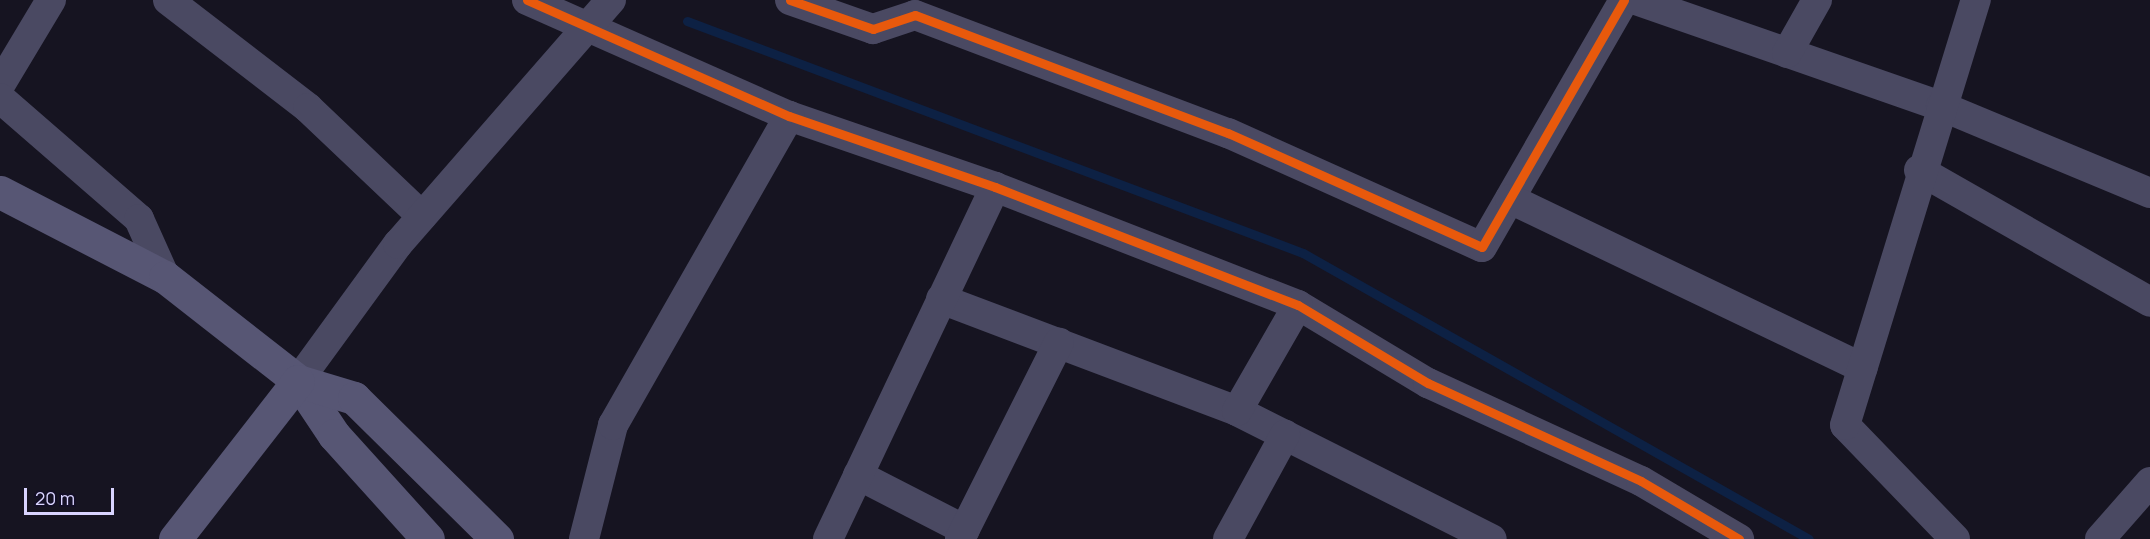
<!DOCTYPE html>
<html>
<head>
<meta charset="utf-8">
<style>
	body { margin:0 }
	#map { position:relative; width:2150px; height:539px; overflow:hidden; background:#161421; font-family:Manrope,sans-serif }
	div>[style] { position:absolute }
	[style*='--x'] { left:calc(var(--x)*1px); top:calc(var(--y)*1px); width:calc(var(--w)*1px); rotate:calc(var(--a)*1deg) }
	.stream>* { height:9px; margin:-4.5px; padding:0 4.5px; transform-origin:4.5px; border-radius:4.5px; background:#0d2144 }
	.street>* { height:30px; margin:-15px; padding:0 15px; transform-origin:15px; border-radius:15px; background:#4a4962 }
	.secondary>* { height:33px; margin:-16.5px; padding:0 16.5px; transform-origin:16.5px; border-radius:16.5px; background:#575674 }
	.cycleway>* { height:9px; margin:-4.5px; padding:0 4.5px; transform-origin:4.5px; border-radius:4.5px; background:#e8590c }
	span { translate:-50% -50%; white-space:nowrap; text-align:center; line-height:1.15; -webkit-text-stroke:5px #130f26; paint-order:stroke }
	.scale { position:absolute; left:24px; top:488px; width:90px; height:27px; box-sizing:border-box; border:3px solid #d9d4ff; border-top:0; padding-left:8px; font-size:18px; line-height:21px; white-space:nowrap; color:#d9d4ff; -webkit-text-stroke:4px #130f26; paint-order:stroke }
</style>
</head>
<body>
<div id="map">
	<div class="stream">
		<i style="--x:687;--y:21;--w:658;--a:20.64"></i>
		<i style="--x:1303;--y:253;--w:581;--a:29.48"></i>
	</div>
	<div class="street">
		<i style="--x:168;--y:0;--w:177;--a:37.6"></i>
		<i style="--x:308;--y:108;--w:157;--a:43.5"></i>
		<i style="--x:527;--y:0;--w:287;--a:23.9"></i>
		<i style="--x:789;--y:116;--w:218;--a:19"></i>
		<i style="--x:995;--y:187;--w:325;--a:21.3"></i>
		<i style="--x:1298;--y:305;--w:152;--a:31"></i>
		<i style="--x:1428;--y:383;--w:234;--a:24.7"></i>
		<i style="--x:1641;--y:481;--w:114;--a:30.6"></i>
		<i style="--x:790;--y:0;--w:88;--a:19.3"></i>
		<i style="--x:873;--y:29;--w:44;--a:-18.4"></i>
		<i style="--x:915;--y:15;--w:335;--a:20.7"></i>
		<i style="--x:1228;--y:133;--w:278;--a:24.2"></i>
		<i style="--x:1482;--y:247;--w:285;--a:-60.1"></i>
		<i style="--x:1636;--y:0;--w:323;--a:19.2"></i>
		<i style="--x:1941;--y:106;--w:226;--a:22.6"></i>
		<i style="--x:1787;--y:53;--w:61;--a:-60.5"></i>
		<i style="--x:0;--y:85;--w:99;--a:-59"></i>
		<i style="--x:0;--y:98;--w:184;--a:41"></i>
		<i style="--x:139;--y:219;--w:64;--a:65.9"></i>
		<i style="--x:1919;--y:170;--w:266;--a:29.7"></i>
		<i style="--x:1510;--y:199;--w:391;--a:25.6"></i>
		<i style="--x:941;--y:299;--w:316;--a:20.7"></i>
		<i style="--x:1237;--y:411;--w:285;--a:26.7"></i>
		<i style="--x:298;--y:381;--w:170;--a:-53.9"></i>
		<i style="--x:398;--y:244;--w:324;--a:-48.9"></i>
		<i style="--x:1237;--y:411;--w:122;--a:-60.1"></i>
		<i style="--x:858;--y:475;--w:120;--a:27.2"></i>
		<i style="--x:584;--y:539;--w:118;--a:-75.7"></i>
		<i style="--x:613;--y:425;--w:356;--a:-60.3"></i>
		<i style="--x:828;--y:539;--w:390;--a:-64.6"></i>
		<i style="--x:960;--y:539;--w:220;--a:-63.3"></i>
		<i style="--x:1228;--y:539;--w:119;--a:-61.3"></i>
		<i style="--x:1955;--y:539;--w:158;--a:-134"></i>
		<i style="--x:1845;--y:425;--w:445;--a:-72.9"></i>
		<i style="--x:2100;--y:539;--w:76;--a:-48.7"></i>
	</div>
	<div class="secondary">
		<i style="--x:0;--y:192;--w:186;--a:27.3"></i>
		<i style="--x:165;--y:277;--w:169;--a:38"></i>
		<i style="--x:298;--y:381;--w:65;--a:56.3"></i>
		<i style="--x:334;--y:435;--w:140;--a:47.9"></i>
		<i style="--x:298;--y:381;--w:59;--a:16.9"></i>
		<i style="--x:354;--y:398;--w:201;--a:44.6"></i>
		<i style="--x:175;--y:539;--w:200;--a:-52.1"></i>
	</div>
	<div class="cycleway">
		<i style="--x:527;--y:0;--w:287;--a:23.9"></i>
		<i style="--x:789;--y:116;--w:218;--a:19"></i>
		<i style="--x:995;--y:187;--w:325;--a:21.3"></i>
		<i style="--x:1298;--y:305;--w:152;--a:31"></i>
		<i style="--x:1428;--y:383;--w:234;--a:24.7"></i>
		<i style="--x:1641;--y:481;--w:114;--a:30.6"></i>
		<i style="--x:790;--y:0;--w:88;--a:19.3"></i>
		<i style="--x:873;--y:29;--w:44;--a:-18.4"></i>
		<i style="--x:915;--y:15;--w:335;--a:20.7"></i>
		<i style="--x:1228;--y:133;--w:278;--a:24.2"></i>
		<i style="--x:1482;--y:247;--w:285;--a:-60.1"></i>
	</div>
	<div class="scale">20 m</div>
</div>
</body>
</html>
